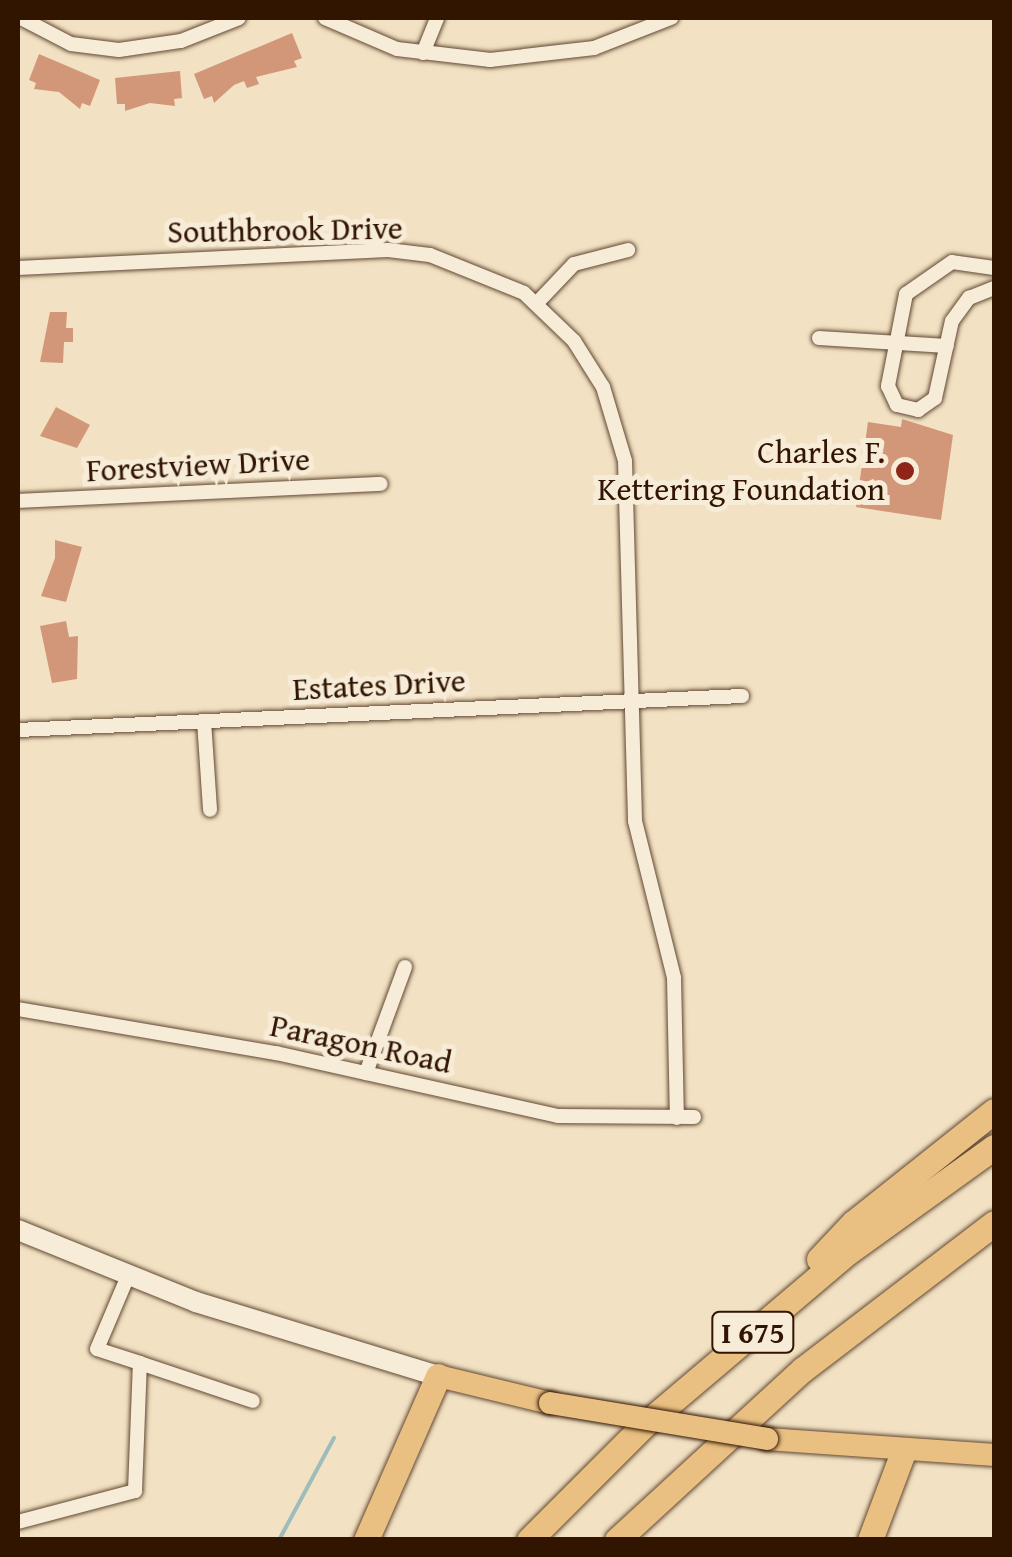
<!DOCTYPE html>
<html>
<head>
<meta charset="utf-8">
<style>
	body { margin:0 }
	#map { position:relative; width:1012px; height:1557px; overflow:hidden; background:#f2e1c3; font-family:"Gentium Book Plus",serif }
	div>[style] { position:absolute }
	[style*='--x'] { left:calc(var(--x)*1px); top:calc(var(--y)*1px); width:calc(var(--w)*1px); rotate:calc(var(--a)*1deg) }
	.stream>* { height:4px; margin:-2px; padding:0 2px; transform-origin:2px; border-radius:2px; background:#9dbcba }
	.building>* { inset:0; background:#d29778 }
	.roads { filter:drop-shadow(0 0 2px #614832) drop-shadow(0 0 2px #614832) }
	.street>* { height:14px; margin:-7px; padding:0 7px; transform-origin:7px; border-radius:7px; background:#f7ecd8 }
	.secondary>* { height:20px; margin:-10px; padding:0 10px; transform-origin:10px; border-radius:10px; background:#f7ecd8 }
	.primary>* { height:22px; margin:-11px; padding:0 11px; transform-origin:11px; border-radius:11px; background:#e9c082 }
	.highway>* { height:25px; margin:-12.5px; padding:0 12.5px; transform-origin:12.5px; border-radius:12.5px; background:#e9c082 }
	.bridges { filter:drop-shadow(0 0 2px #311501) drop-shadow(0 0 2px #311501) }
	.primary-bridge>* { height:22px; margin:-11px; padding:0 11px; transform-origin:11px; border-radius:11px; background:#e9c082 }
	.dots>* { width:28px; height:28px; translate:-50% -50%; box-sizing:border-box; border:5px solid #f7ecd8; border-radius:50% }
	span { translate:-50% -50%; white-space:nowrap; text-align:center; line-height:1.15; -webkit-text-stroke:10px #f7ecd8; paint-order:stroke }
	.shield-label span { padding:2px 8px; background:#f7ecd8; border:2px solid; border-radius:8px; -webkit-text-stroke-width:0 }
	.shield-label { font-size:30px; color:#311501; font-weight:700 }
	.street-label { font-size:32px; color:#311501 }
	.poi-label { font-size:32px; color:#311501 }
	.right { translate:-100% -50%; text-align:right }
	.frame { position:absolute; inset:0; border:20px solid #311501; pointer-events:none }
</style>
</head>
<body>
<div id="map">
	<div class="stream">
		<i style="--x:279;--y:1540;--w:116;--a:-61.7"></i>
	</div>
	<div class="building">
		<i style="clip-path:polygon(292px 33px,302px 58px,294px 61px,297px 67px,256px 77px,259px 84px,247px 88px,244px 81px,234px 85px,214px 103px,212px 96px,204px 99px,194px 74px)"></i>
		<i style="clip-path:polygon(39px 54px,100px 80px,90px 106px,82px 103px,80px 109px,59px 92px,34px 89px,36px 83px,29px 80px)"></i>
		<i style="clip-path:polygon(180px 71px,182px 98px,174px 99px,175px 106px,150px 103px,125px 111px,125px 104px,117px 104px,115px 78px)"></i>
		<i style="clip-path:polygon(50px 312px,67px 312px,66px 328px,73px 328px,73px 342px,64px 342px,63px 363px,40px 362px)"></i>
		<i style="clip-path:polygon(56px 407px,90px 425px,77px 448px,40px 436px)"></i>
		<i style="clip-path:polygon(902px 419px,953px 435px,941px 520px,856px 507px,868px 422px,901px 427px)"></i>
		<i style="clip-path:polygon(55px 540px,82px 547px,66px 602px,41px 596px,55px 558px)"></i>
		<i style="clip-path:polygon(66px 621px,69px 637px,78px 636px,77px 679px,52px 683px,40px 626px)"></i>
	</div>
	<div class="roads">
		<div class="street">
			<i style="--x:21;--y:18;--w:56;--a:27.5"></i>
			<i style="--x:71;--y:44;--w:48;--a:7.1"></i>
			<i style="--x:119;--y:50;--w:63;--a:-8.3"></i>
			<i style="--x:181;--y:41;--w:62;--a:-21.6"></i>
			<i style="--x:325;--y:18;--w:78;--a:23.3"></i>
			<i style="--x:397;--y:49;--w:94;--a:6.7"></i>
			<i style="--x:490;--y:60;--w:105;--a:-6.6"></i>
			<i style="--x:594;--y:48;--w:83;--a:-21.3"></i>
			<i style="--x:423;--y:53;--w:38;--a:-68"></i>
			<i style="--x:18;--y:268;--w:370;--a:-2.8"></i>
			<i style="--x:388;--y:250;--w:42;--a:6.8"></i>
			<i style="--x:430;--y:255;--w:101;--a:22"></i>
			<i style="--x:524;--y:293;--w:69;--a:43.8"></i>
			<i style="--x:574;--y:341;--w:54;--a:57.8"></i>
			<i style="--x:603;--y:387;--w:77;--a:73.4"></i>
			<i style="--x:625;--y:461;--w:360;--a:88.4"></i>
			<i style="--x:635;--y:821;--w:162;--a:76"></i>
			<i style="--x:674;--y:978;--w:140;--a:88.8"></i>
			<i style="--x:994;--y:268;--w:42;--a:-171.9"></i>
			<i style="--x:952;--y:262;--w:56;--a:145.2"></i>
			<i style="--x:906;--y:294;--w:94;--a:101.1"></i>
			<i style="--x:888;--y:386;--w:21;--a:65"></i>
			<i style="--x:897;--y:405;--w:22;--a:13"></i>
			<i style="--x:918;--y:410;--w:21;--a:-35"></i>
			<i style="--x:935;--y:398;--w:79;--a:-77.6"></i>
			<i style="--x:952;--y:321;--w:29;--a:-54"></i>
			<i style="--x:969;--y:298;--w:27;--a:-22"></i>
			<i style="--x:536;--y:304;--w:55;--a:-46.5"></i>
			<i style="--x:574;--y:264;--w:56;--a:-14.5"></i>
			<i style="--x:819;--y:338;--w:128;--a:3.6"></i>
			<i style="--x:18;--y:501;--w:363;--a:-2.7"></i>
			<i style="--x:204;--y:721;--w:89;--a:86.1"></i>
			<i style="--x:18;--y:730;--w:725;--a:-2.69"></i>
			<i style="--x:18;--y:1009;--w:262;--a:9.7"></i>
			<i style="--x:276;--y:1053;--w:289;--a:12.6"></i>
			<i style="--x:558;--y:1116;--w:136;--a:0.4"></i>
			<i style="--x:366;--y:1073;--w:113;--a:-69.8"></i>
			<i style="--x:140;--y:1363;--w:119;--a:18.6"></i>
			<i style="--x:18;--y:1522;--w:121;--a:-14.8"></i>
			<i style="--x:135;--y:1491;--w:128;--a:-87.8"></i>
			<i style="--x:140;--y:1363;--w:45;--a:-162"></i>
			<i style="--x:97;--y:1349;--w:79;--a:-67"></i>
		</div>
		<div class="secondary">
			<i style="--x:18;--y:1230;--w:192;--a:22"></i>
			<i style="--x:196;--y:1302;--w:253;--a:17"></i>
		</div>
		<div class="primary">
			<i style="--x:438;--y:1376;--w:115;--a:13.6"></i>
			<i style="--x:767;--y:1439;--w:228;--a:4"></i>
		</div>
		<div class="highway">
			<i style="--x:819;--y:1259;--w:50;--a:-46.6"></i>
			<i style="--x:853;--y:1223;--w:180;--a:-38.5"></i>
			<i style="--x:366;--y:1540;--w:179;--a:-66.3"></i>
			<i style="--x:529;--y:1540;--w:163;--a:-45"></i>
			<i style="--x:644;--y:1425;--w:267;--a:-40.3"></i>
			<i style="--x:848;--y:1252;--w:180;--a:-35.7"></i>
			<i style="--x:617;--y:1540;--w:251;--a:-42.6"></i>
			<i style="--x:802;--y:1370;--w:242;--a:-37.4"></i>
			<i style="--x:870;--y:1540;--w:94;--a:-69.4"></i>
		</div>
	</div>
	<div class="bridges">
		<div class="primary-bridge">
			<i style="--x:550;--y:1403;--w:220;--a:9.4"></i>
		</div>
	</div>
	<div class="dots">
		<i style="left:905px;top:471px;background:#8f2418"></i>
	</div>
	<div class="shield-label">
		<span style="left:753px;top:1332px">I 675</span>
	</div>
	<div class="street-label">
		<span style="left:285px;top:230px;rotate:-1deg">Southbrook Drive</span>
		<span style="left:198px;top:465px;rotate:-3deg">Forestview Drive</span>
		<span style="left:379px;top:685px;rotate:-3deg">Estates Drive</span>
		<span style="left:361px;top:1044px;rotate:12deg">Paragon Road</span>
	</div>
	<div class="poi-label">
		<span class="right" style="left:885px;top:471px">Charles F.<br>Kettering Foundation</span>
	</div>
	<div class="frame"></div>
</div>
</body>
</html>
